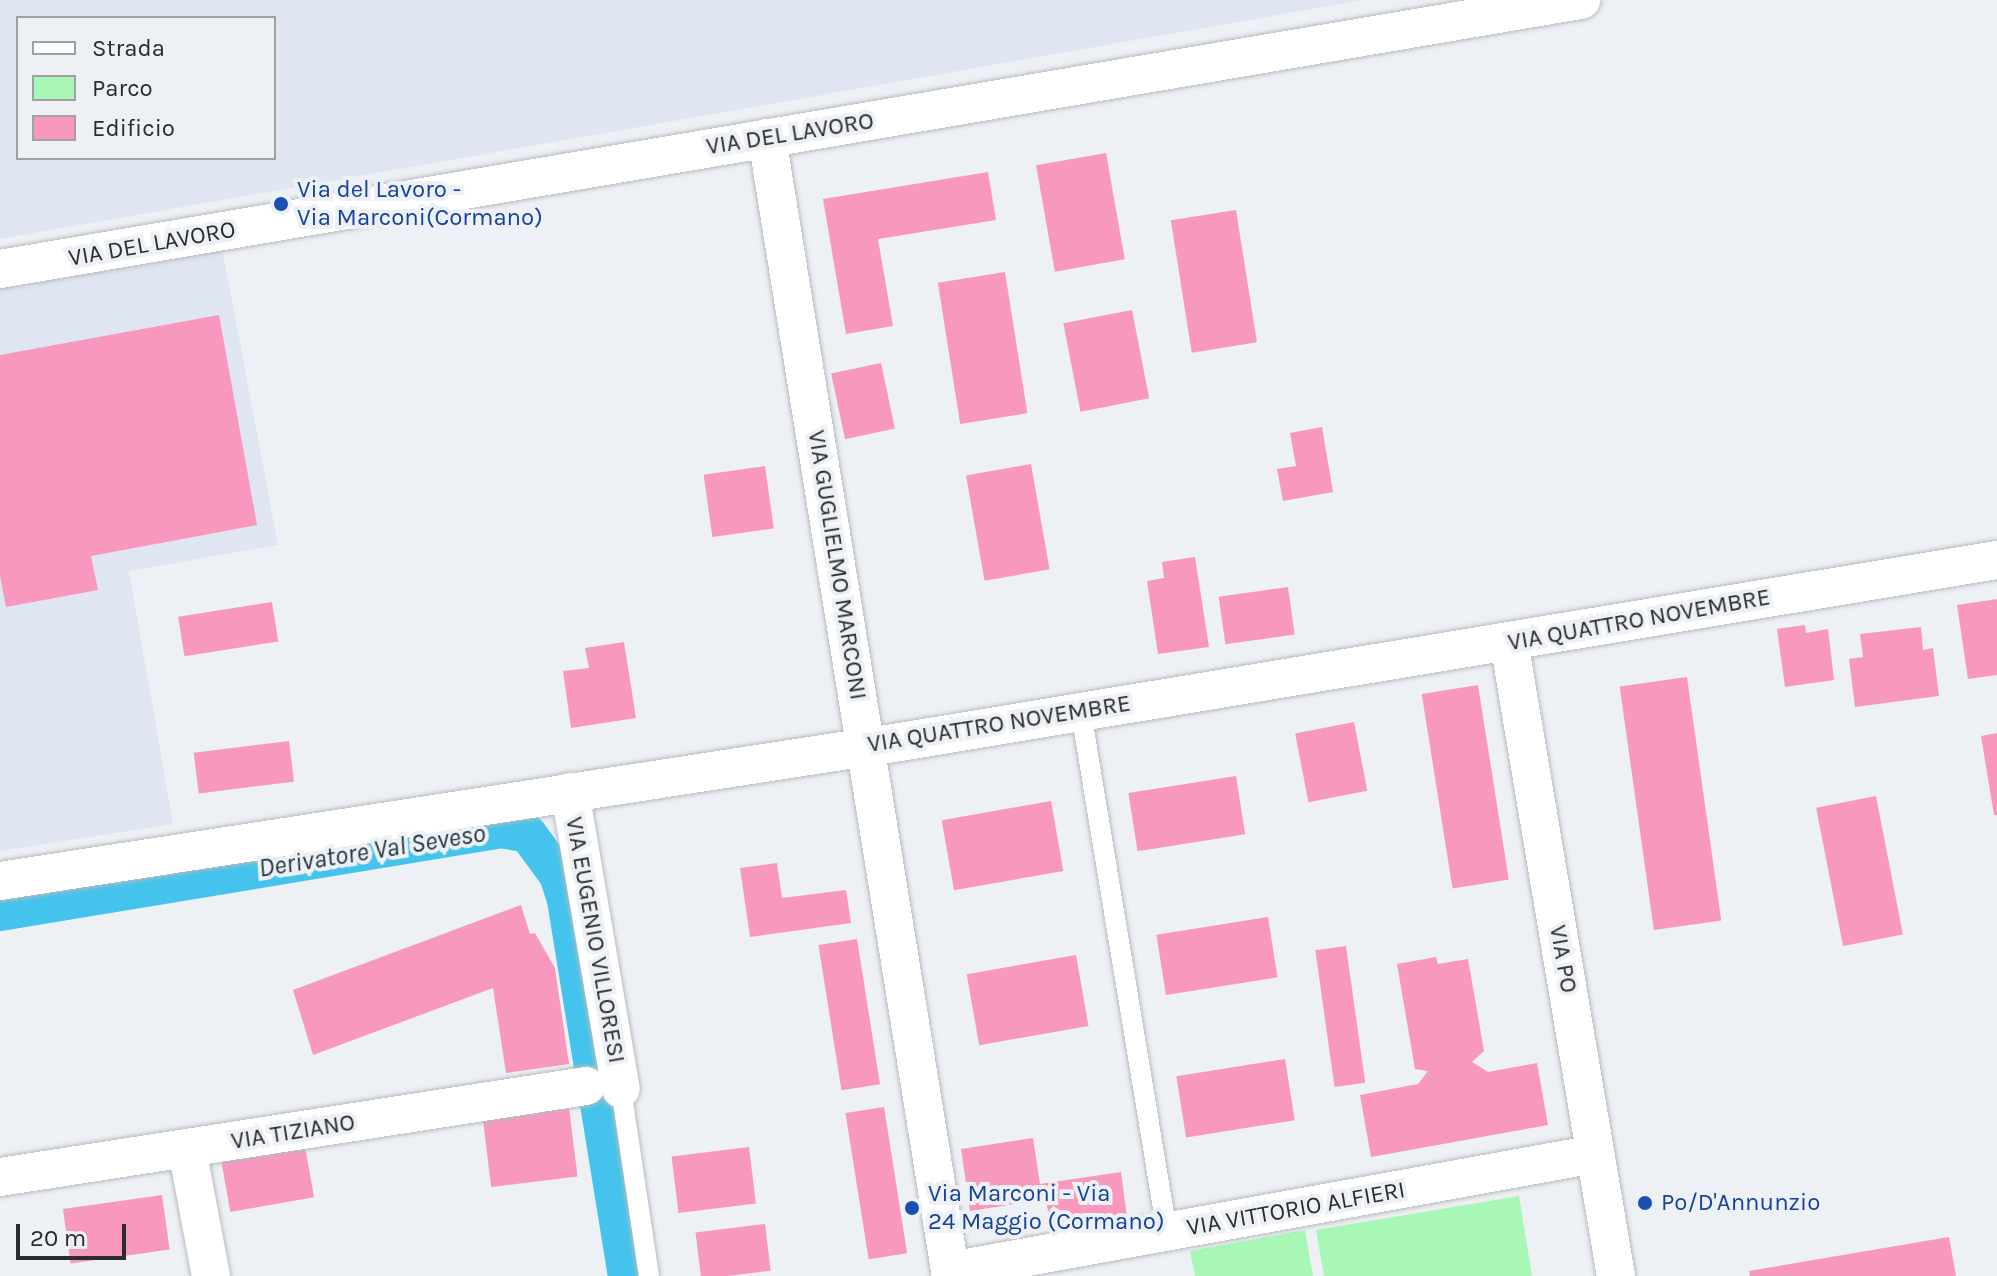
<!DOCTYPE html>
<html>
<head>
<meta charset="utf-8">
<style>
	body { margin:0 }
	#map { position:relative; width:1997px; height:1276px; overflow:hidden; background:#edf0f4; font-family:Karla,sans-serif }
	div>[style] { position:absolute }
	[style*='--x'] { left:calc(var(--x)*1px); top:calc(var(--y)*1px); width:calc(var(--w)*1px); rotate:calc(var(--a)*1deg) }
	.built>* { inset:0; background:#dfe5f1 }
	.green>* { inset:0; background:#a8f7b4 }
	.canal>* { height:38px; margin:-19px; padding:0 19px; transform-origin:19px; border-radius:19px; background:#44c4ec }
	.building>* { inset:0; background:#f898bf; transform-origin:0 0 }
	.roads { filter:drop-shadow(0 0 2px #b9bbc0) drop-shadow(0 0 2px #b9bbc0) }
	.service>* { height:20px; margin:-10px; padding:0 10px; transform-origin:10px; border-radius:10px; background:#fff }
	.minor>* { height:38px; margin:-19px; padding:0 19px; transform-origin:19px; border-radius:19px; background:#fff }
	.dots>* { width:22px; height:22px; translate:-50% -50%; box-sizing:border-box; border:4px solid #edf0f4; border-radius:50% }
	span { translate:-50% -50%; white-space:nowrap; text-align:center; line-height:1.15; -webkit-text-stroke:8px #edf0f4; paint-order:stroke }
	.street-label { font-size:24px; color:#2b2c2e }
	.transit-label { font-size:24px; color:#164399 }
	.left { translate:0 -50%; text-align:left }
	.water-label { font-size:26px; color:#1f353d; font-style:italic }
	.legend { position:absolute; left:16px; top:16px; width:260px; height:144px; box-sizing:border-box; background:#edf0f4; border:2px solid #9fa2a5; margin:0; padding:10px 14px; list-style:none; font-size:24px; color:#2b2c2e }
	.legend li { display:flex; align-items:center; gap:16px; height:40px }
	.legend b { width:40px; border:2px solid #9fa2a5 }
	.scale { position:absolute; left:16px; top:1224px; width:110px; height:36px; box-sizing:border-box; border:4px solid #2b2c2e; border-top:0; padding-left:10px; font-size:24px; line-height:28px; white-space:nowrap; color:#2b2c2e; -webkit-text-stroke:6px #edf0f4; paint-order:stroke }
</style>
</head>
<body>
<div id="map">
	<div class="built">
		<i style="clip-path:polygon(evenodd,0 0,1363px 0,0 239px,0 0,274px 18px,274px 158px,18px 158px,18px 18px,274px 18px)"></i>
		<i style="clip-path:polygon(222px 248px,278px 545px,129px 571px,173px 824px,0 851px,0 289px)"></i>
	</div>
	<div class="green">
		<i style="clip-path:polygon(1519px 1196px,1532px 1276px,1324px 1276px,1316px 1230px)"></i>
		<i style="clip-path:polygon(1305px 1230px,1313px 1276px,1195px 1276px,1190px 1251px)"></i>
	</div>
	<div class="canal">
		<i style="--x:0;--y:912;--w:509;--a:-9.39"></i>
		<i style="--x:502;--y:829;--w:26;--a:11"></i>
		<i style="--x:528;--y:834;--w:51;--a:53.8"></i>
		<i style="--x:558;--y:875;--w:26;--a:72"></i>
		<i style="--x:566;--y:900;--w:381;--a:80.8"></i>
	</div>
	<div class="building">
		<i style="left:1106px;top:153px;width:108px;height:71px;rotate:80deg"></i>
		<i style="clip-path:polygon(988px 172px,996px 220px,878px 239px,893px 326px,846px 334px,823px 199px)"></i>
		<i style="left:1236px;top:210px;width:134px;height:66px;rotate:81deg"></i>
		<i style="left:1005px;top:272px;width:143px;height:68px;rotate:81deg"></i>
		<i style="left:1132px;top:310px;width:90px;height:70px;rotate:79deg"></i>
		<i style="clip-path:polygon(219px 315px,257px 525px,91px 556px,98px 590px,6px 607px,0 576px,0 355px)"></i>
		<i style="left:881px;top:363px;width:67px;height:51px;rotate:78deg"></i>
		<i style="clip-path:polygon(1322px 427px,1333px 492px,1283px 501px,1277px 469px,1296px 466px,1290px 433px)"></i>
		<i style="left:1031px;top:464px;width:107px;height:66px;rotate:80deg"></i>
		<i style="left:765px;top:466px;width:63px;height:62px;rotate:82deg"></i>
		<i style="clip-path:polygon(1195px 557px,1209px 647px,1158px 654px,1147px 581px,1164px 578px,1162px 562px)"></i>
		<i style="left:1288px;top:587px;width:48px;height:70px;rotate:82deg"></i>
		<i style="clip-path:polygon(1997px 599px,1997px 675px,1968px 679px,1957px 605px)"></i>
		<i style="left:272px;top:602px;width:40px;height:95px;rotate:81deg"></i>
		<i style="clip-path:polygon(1805px 625px,1806px 633px,1828px 629px,1834px 680px,1785px 687px,1777px 629px)"></i>
		<i style="clip-path:polygon(1921px 627px,1923px 650px,1933px 648px,1939px 696px,1855px 707px,1849px 659px,1863px 657px,1860px 634px)"></i>
		<i style="clip-path:polygon(624px 642px,636px 718px,571px 728px,563px 671px,589px 668px,585px 648px)"></i>
		<i style="left:1687px;top:677px;width:246px;height:68px;rotate:82deg"></i>
		<i style="left:1478px;top:685px;width:197px;height:57px;rotate:81deg"></i>
		<i style="left:1354px;top:722px;width:70px;height:60px;rotate:79deg"></i>
		<i style="clip-path:polygon(1997px 733px,1997px 815px,1994px 815px,1981px 736px)"></i>
		<i style="left:289px;top:741px;width:41px;height:96px;rotate:83deg"></i>
		<i style="left:1236px;top:776px;width:59px;height:109px;rotate:81deg"></i>
		<i style="left:1876px;top:796px;width:141px;height:61px;rotate:79deg"></i>
		<i style="left:1051px;top:801px;width:71px;height:111px;rotate:80deg"></i>
		<i style="clip-path:polygon(777px 863px,782px 898px,846px 890px,851px 923px,750px 937px,740px 868px)"></i>
		<i style="clip-path:polygon(521px 905px,530px 934px,535px 933px,555px 968px,569px 1064px,506px 1073px,493px 988px,313px 1055px,293px 990px)"></i>
		<i style="left:1268px;top:917px;width:61px;height:113px;rotate:81deg"></i>
		<i style="left:857px;top:939px;width:147px;height:39px;rotate:81deg"></i>
		<i style="left:1346px;top:946px;width:138px;height:31px;rotate:82deg"></i>
		<i style="left:1076px;top:955px;width:72px;height:111px;rotate:80deg"></i>
		<i style="clip-path:polygon(1436px 957px,1438px 964px,1468px 959px,1484px 1051px,1472px 1062px,1488px 1072px,1537px 1063px,1548px 1125px,1371px 1157px,1360px 1095px,1418px 1084px,1428px 1071px,1415px 1069px,1397px 964px)"></i>
		<i style="left:1285px;top:1059px;width:62px;height:110px;rotate:81deg"></i>
		<i style="left:569px;top:1107px;width:70px;height:87px;rotate:83deg"></i>
		<i style="left:884px;top:1107px;width:148px;height:39px;rotate:81deg"></i>
		<i style="clip-path:polygon(1033px 1138px,1040px 1184px,1121px 1172px,1128px 1225px,1052px 1236px,1046px 1199px,970px 1211px,961px 1149px)"></i>
		<i style="left:305px;top:1146px;width:52px;height:85px;rotate:80deg"></i>
		<i style="left:749px;top:1147px;width:57px;height:78px;rotate:83deg"></i>
		<i style="left:162px;top:1195px;width:55px;height:100px;rotate:82deg"></i>
		<i style="left:765px;top:1224px;width:47px;height:70px;rotate:83deg"></i>
		<i style="clip-path:polygon(1949px 1237px,1956px 1276px,1750px 1276px,1749px 1271px)"></i>
	</div>
	<div class="roads">
		<div class="service">
			<i style="--x:1081;--y:712;--w:527;--a:80.61"></i>
			<i style="--x:621;--y:1089;--w:189;--a:81.5"></i>
		</div>
		<div class="minor">
			<i style="--x:767;--y:138;--w:1153;--a:80.82"></i>
			<i style="--x:0;--y:269;--w:1604;--a:-9.66"></i>
			<i style="--x:1509;--y:642;--w:643;--a:80.42"></i>
			<i style="--x:570;--y:792;--w:301;--a:80.3"></i>
			<i style="--x:0;--y:881;--w:917;--a:-8.78"></i>
			<i style="--x:906;--y:741;--w:1106;--a:-9.42"></i>
			<i style="--x:187;--y:1149;--w:129;--a:79.3"></i>
			<i style="--x:0;--y:1177;--w:593;--a:-8.83"></i>
			<i style="--x:950;--y:1271;--w:656;--a:-10.28"></i>
		</div>
	</div>
	<div class="dots">
		<i style="left:281px;top:204px;background:#1a4fb4"></i>
		<i style="left:1645px;top:1203px;background:#1a4fb4"></i>
		<i style="left:912px;top:1208px;background:#1a4fb4"></i>
	</div>
	<div class="street-label">
		<span style="left:790px;top:134px;rotate:-9deg">VIA DEL LAVORO</span>
		<span style="left:152px;top:244px;rotate:-10deg">VIA DEL LAVORO</span>
		<span style="left:837px;top:565px;rotate:81deg">VIA GUGLIELMO MARCONI</span>
		<span style="left:1639px;top:620px;rotate:-10deg">VIA QUATTRO NOVEMBRE</span>
		<span style="left:999px;top:724px;rotate:-9deg">VIA QUATTRO NOVEMBRE</span>
		<span style="left:595px;top:940px;rotate:80deg">VIA EUGENIO VILLORESI</span>
		<span style="left:1563px;top:959px;rotate:80deg">VIA PO</span>
		<span style="left:293px;top:1132px;rotate:-9deg">VIA TIZIANO</span>
		<span style="left:1296px;top:1209px;rotate:-10deg">VIA VITTORIO ALFIERI</span>
	</div>
	<div class="transit-label">
		<span class="left" style="left:297px;top:204px">Via del Lavoro -<br>Via Marconi(Cormano)</span>
		<span class="left" style="left:928px;top:1208px">Via Marconi - Via<br>24 Maggio (Cormano)</span>
		<span class="left" style="left:1661px;top:1203px">Po/D'Annunzio</span>
	</div>
	<div class="water-label">
		<span style="left:372px;top:851px;rotate:-9deg">Derivatore Val Seveso</span>
	</div>
	<ul class="legend">
	<li><b style="height:10px;background:#fff"></b>Strada</li>
	<li><b style="height:22px;background:#a8f7b4"></b>Parco</li>
	<li><b style="height:22px;background:#f898bf"></b>Edificio</li>
	</ul>
	<div class="scale">20 m</div>
</div>
</body>
</html>
